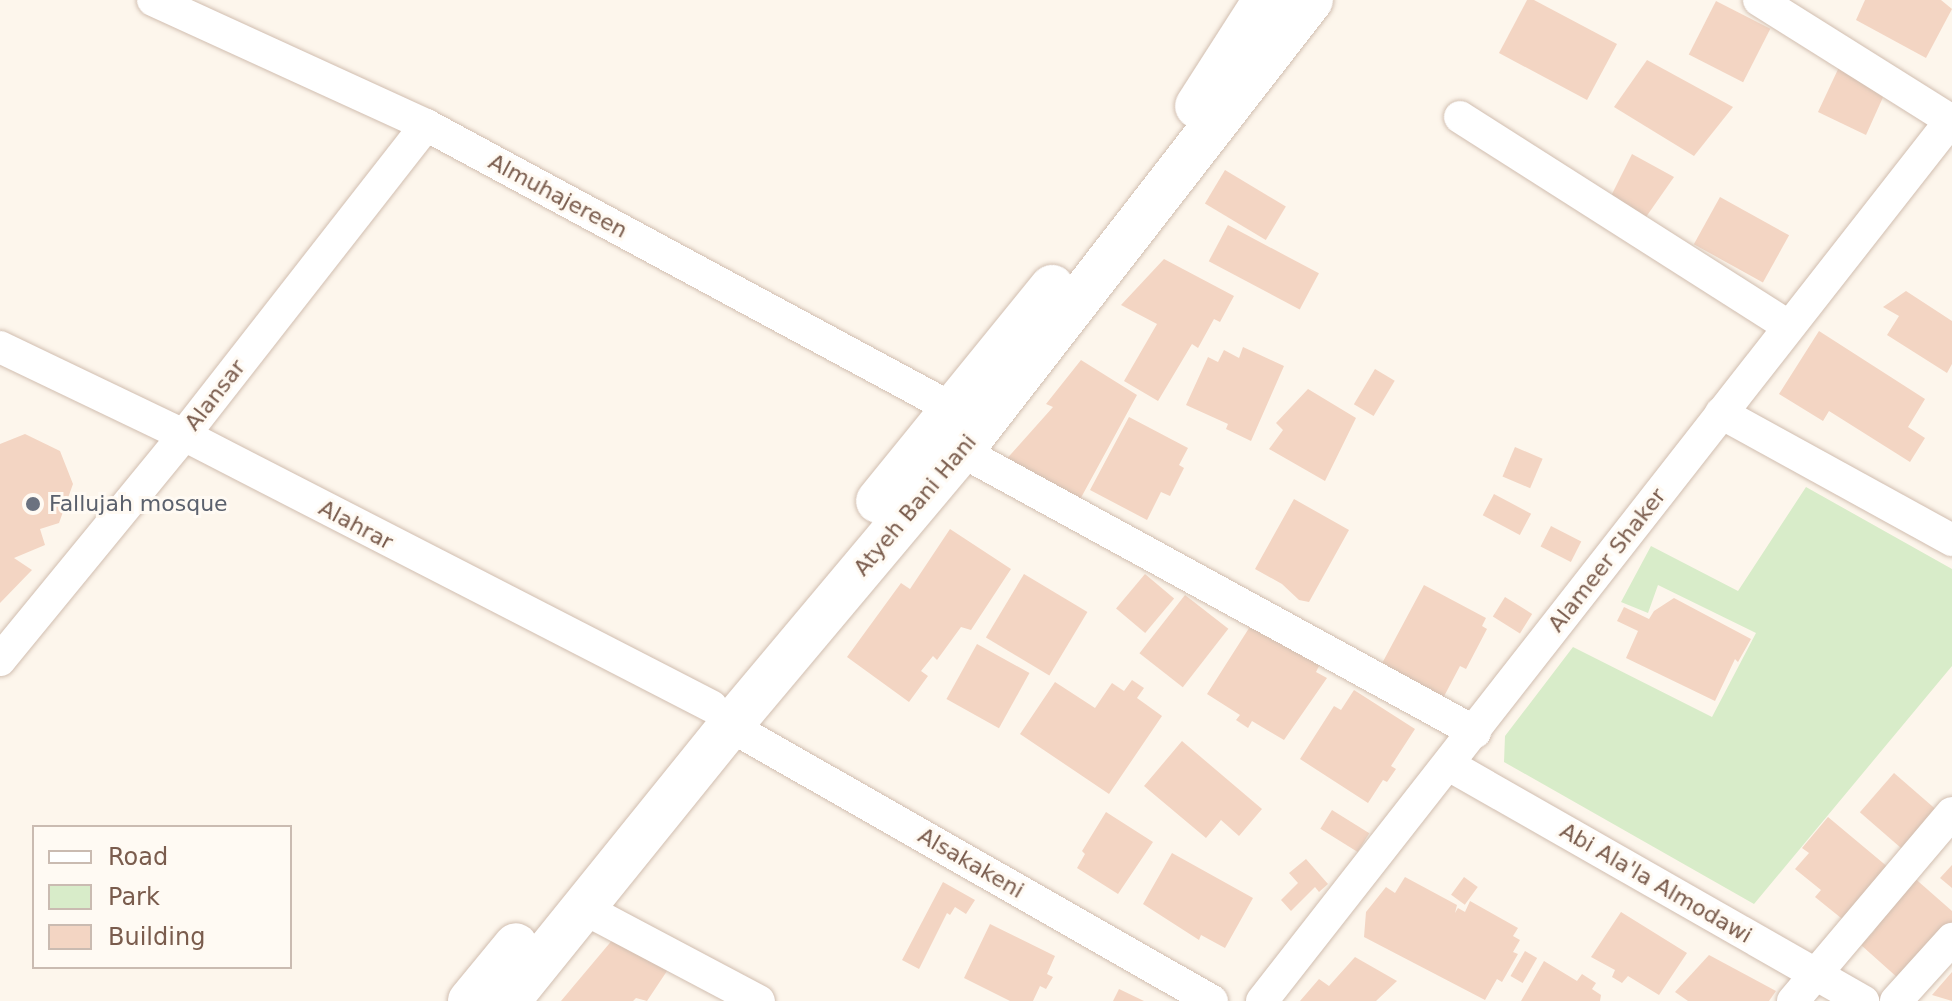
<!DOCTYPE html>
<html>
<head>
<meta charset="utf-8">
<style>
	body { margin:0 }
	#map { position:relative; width:1952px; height:1001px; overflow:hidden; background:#fdf6ec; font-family:"DejaVu Sans",sans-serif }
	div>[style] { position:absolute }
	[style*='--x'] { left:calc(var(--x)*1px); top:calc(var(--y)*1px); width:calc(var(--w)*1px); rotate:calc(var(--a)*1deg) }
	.green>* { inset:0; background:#d8ecc9 }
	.building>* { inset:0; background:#f3d5c3; transform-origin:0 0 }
	.roads { filter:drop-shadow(0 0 2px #d1beb0) drop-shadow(0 0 2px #d1beb0) }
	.minor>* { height:32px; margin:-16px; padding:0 16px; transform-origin:16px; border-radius:16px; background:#fff }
	.secondary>* { height:44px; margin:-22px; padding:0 22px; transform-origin:22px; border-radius:22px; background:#fff }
	.dots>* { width:22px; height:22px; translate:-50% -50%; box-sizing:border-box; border:4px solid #fffaf3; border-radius:50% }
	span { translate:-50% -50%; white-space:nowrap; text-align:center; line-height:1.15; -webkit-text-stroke:6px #fffaf3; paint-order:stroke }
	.street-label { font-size:22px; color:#7a5c4d }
	.worship-label { font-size:22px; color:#5b616d }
	.left { translate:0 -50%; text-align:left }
	.legend { position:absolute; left:32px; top:825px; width:260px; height:144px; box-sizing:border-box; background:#fffaf3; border:2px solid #cabbb1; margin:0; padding:10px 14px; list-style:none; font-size:24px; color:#7a5c4d }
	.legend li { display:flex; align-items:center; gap:16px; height:40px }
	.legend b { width:40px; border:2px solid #cabbb1 }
</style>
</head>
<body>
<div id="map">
	<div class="green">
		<i style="clip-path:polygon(1806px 487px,1952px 569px,1952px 666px,1754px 904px,1504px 762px,1505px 736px,1573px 647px,1712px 717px,1756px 633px,1658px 585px,1648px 613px,1621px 602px,1651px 546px,1738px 591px)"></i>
	</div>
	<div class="building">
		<i style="clip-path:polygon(1527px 0,1534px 0,1617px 44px,1587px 100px,1499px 53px)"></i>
		<i style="clip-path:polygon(1865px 0,1941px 0,1952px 9px,1926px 58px,1856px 20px)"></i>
		<i style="left:1716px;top:1px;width:61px;height:60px;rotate:27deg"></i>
		<i style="clip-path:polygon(1647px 60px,1733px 107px,1694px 156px,1614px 107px)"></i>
		<i style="clip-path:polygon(1840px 65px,1884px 95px,1866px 135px,1818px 112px)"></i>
		<i style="clip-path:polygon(1632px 154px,1674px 177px,1646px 217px,1610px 198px)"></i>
		<i style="left:1225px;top:170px;width:71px;height:39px;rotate:31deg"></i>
		<i style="left:1720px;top:197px;width:79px;height:54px;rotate:29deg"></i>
		<i style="left:1228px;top:225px;width:103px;height:41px;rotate:28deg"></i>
		<i style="clip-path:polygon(1164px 259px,1234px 296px,1220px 322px,1214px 319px,1198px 348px,1192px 344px,1158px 401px,1124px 381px,1157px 324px,1121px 305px)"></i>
		<i style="clip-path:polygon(1906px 291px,1952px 321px,1952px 364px,1947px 373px,1887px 335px,1899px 316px,1883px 307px)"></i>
		<i style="clip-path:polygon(1819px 331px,1925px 399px,1908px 427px,1925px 438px,1910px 462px,1829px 411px,1823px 421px,1779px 394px)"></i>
		<i style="clip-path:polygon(1243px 347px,1284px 366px,1251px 441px,1226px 429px,1228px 424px,1186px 405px,1208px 357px,1218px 362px,1224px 350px,1239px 358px)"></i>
		<i style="clip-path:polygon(1081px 360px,1137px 395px,1077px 505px,1003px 463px,1053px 407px,1046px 404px)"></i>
		<i style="left:1375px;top:369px;width:23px;height:41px;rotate:31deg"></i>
		<i style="clip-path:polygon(1308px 389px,1356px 418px,1325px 481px,1269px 449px,1283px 430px,1276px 423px)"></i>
		<i style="clip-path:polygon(1129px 417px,1188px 448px,1179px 465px,1184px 468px,1170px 496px,1161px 492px,1147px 520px,1090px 490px)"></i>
		<i style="clip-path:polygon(25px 434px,60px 451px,73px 484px,59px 523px,40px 529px,45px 545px,14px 558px,32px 570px,0 603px,0 444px)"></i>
		<i style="left:1515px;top:447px;width:30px;height:32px;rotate:23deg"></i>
		<i style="left:1494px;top:494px;width:42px;height:24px;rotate:28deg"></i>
		<i style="clip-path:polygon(1294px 499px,1349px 530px,1309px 602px,1299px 600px,1282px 584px,1255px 569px)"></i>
		<i style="left:1551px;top:526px;width:34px;height:23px;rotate:27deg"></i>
		<i style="clip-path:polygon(950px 529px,1011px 569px,971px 630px,961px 627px,937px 660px,933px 656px,921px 671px,928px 676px,909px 702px,847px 657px,901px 583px,910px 589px)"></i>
		<i style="left:1024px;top:574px;width:74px;height:74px;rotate:31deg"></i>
		<i style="left:1145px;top:574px;width:38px;height:45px;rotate:40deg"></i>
		<i style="clip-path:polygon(1424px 585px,1486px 618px,1482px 626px,1487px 629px,1466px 669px,1460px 666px,1441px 702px,1379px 669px)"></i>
		<i style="left:1185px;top:595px;width:55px;height:74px;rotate:38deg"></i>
		<i style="left:1505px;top:597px;width:32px;height:23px;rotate:32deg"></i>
		<i style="clip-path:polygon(1674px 598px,1751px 639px,1738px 662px,1735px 659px,1715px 701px,1626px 658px,1638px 631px,1617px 621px,1624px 607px,1649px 619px,1654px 611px)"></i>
		<i style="clip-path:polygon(1251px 625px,1321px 662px,1316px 672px,1327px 678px,1284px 740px,1252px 721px,1248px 728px,1236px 720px,1240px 715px,1207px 694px)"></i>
		<i style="left:977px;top:644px;width:60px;height:63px;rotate:29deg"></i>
		<i style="clip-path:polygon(1132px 680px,1144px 688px,1137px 698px,1162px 716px,1109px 794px,1020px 734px,1055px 682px,1095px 708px,1112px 683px,1124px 691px)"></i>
		<i style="clip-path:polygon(1354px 690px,1415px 729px,1391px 766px,1396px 769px,1387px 782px,1383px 780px,1368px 803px,1300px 759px,1334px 706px,1341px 710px)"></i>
		<i style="clip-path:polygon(1182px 741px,1262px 809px,1239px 836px,1221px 820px,1206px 838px,1144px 786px)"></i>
		<i style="left:1894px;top:773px;width:61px;height:52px;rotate:41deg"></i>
		<i style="left:1332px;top:810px;width:44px;height:22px;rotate:32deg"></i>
		<i style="clip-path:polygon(1106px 812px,1153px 842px,1118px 894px,1077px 868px,1085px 854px,1082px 851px)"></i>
		<i style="clip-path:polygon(1828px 817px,1889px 868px,1846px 922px,1815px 897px,1821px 890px,1795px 869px,1809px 853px,1802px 848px)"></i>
		<i style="clip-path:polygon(1172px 853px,1253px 898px,1225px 948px,1201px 935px,1199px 940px,1143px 904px)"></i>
		<i style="clip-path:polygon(1306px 859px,1328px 884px,1319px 892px,1315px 887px,1291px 911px,1281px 900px,1298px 883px,1289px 873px)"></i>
		<i style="clip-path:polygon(1952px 865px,1952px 888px,1940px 878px)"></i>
		<i style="clip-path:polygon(1911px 875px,1952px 911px,1952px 928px,1908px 987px,1861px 945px,1875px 930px,1868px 923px)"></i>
		<i style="clip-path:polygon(1405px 877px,1457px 905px,1455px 913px,1458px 908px,1465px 912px,1470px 901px,1518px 928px,1513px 936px,1520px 940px,1513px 952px,1518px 954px,1502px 982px,1497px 979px,1485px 1000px,1364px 937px,1366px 912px,1386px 887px,1395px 893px)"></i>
		<i style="left:1464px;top:877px;width:17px;height:22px;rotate:36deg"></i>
		<i style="clip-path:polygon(943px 882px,975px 900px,966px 914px,955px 907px,950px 915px,947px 913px,919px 969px,902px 960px)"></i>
		<i style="clip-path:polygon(1621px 912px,1687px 953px,1659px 995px,1628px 976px,1622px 983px,1612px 977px,1615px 970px,1591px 957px)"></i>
		<i style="clip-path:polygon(990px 924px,1055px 956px,1047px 974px,1053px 977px,1046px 989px,1040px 986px,1033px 1001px,1010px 1001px,964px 978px)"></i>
		<i style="clip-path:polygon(614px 938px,669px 968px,647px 1001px,636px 998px,633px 1001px,561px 1001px)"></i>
		<i style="left:1525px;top:951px;width:14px;height:29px;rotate:30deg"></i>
		<i style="clip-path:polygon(1709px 955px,1776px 991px,1769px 1001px,1688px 1001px,1675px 992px)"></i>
		<i style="clip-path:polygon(1355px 957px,1397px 981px,1376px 1001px,1300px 1001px,1319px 979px,1329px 986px)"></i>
		<i style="clip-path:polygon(1544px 961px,1577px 981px,1582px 974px,1596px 983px,1592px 989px,1601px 995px,1600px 1001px,1521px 1001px)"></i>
		<i style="clip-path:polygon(1952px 972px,1952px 1001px,1932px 995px)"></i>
		<i style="clip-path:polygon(1119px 989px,1144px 1001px,1113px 1001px)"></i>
	</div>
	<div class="roads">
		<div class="minor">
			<i style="--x:153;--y:0;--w:300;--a:24.6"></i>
			<i style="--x:426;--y:125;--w:599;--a:28.32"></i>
			<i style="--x:1759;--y:0;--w:228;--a:32.1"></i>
			<i style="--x:1460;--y:117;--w:389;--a:32.5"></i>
			<i style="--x:0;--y:347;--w:204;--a:25.6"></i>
			<i style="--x:184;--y:435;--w:593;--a:27.21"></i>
			<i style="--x:1721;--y:413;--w:264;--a:28.8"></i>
			<i style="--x:961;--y:451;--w:586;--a:28.67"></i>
			<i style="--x:0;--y:660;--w:291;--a:-50.7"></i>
			<i style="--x:184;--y:435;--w:393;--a:-52"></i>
			<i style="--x:730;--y:726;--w:555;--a:29.71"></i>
			<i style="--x:1449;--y:765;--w:477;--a:29.7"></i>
			<i style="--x:583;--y:908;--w:199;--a:27.9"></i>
			<i style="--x:1262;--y:1001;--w:1120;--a:-51.96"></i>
			<i style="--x:1793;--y:1001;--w:246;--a:-49.8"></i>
			<i style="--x:1896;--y:1001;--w:84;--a:-47.9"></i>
		</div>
		<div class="secondary">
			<i style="--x:1197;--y:106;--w:126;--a:-57.3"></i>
			<i style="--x:878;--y:501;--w:276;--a:-50.9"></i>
			<i style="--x:470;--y:1001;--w:72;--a:-50.6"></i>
			<i style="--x:508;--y:1001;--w:353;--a:-51.1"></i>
			<i style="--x:730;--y:726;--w:359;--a:-50"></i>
			<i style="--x:961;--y:451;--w:571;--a:-52.19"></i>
		</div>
	</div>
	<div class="dots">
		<i style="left:33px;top:504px;background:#6b7280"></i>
	</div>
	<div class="street-label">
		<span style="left:558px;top:196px;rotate:28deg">Almuhajereen</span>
		<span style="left:215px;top:395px;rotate:-52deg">Alansar</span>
		<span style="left:915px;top:505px;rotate:-50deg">Atyeh Bani Hani</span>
		<span style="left:356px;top:525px;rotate:28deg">Alahrar</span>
		<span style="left:1607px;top:560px;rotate:-52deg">Alameer Shaker</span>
		<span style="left:971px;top:863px;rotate:30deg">Alsakakeni</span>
		<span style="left:1656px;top:883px;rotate:30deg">Abi Ala'la Almodawi</span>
	</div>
	<div class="worship-label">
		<span class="left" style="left:49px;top:504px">Fallujah mosque</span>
	</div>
	<ul class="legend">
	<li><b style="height:10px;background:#fff"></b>Road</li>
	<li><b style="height:22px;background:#d8ecc9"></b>Park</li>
	<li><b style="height:22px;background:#f3d5c3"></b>Building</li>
	</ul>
</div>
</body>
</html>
